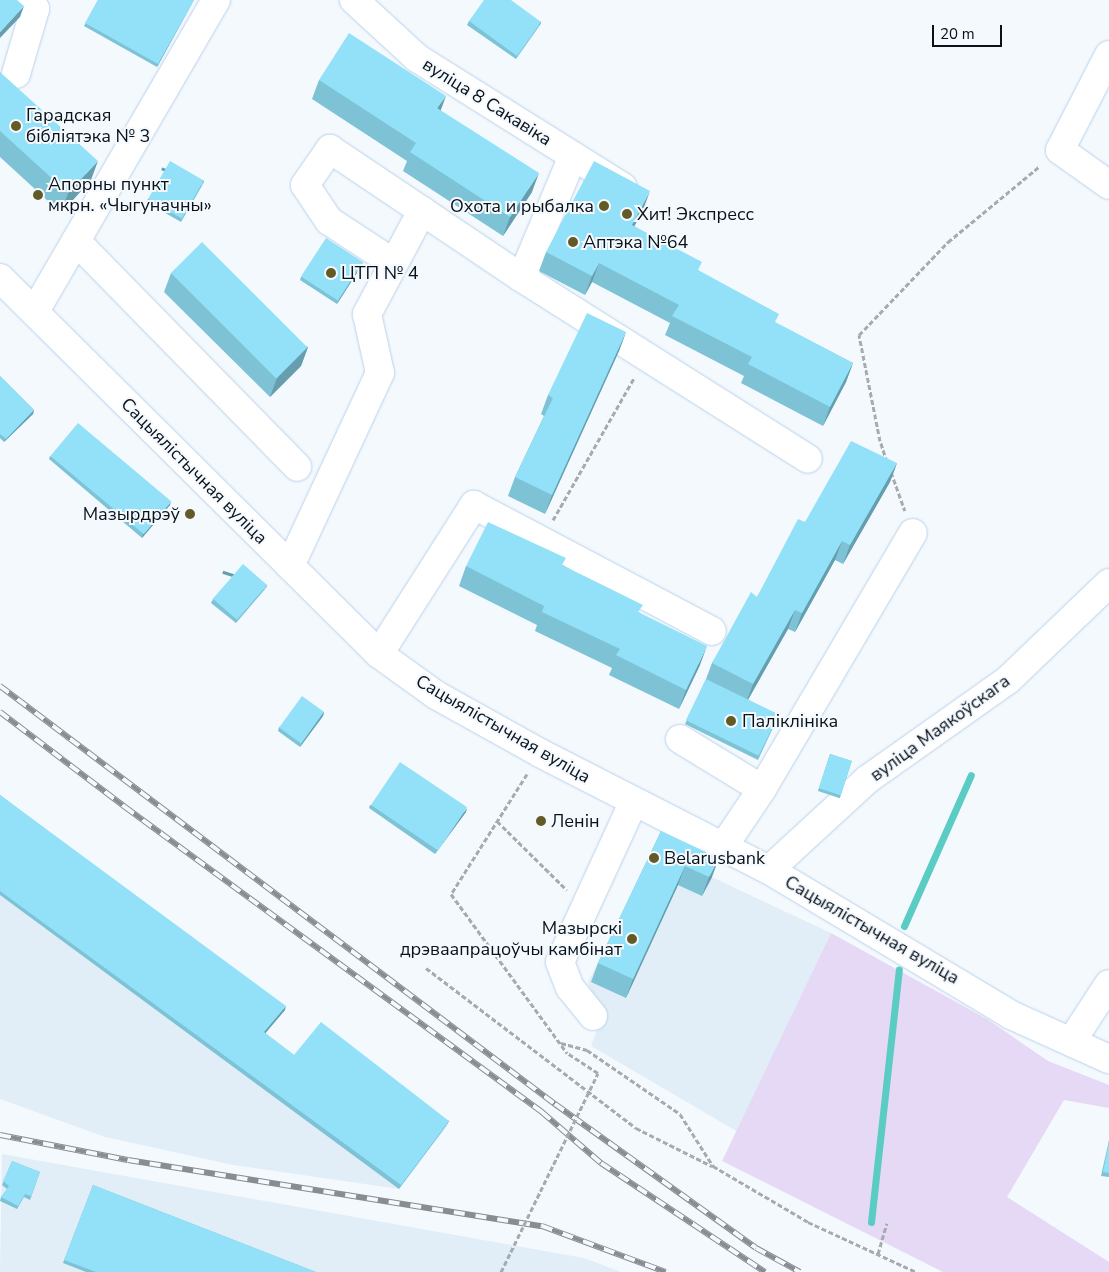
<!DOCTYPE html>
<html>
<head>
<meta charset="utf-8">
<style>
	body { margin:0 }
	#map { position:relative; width:1109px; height:1272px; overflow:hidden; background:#f4f9fe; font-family:"Nunito Sans",sans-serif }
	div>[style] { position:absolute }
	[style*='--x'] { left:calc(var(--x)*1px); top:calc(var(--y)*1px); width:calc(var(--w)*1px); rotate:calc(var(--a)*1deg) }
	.built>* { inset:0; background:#e1eef8 }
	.green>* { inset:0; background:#e6d9f6 }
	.stream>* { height:7px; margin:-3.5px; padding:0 3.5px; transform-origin:3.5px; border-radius:3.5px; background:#5accc4 }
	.path>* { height:3px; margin-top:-1.5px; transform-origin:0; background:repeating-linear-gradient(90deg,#a5abb1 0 5px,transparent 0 7.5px) }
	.roads { filter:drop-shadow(0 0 1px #bad2e8) drop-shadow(0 0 1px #bad2e8) }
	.minor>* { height:28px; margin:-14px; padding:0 14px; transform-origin:14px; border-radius:14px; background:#fff }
	.rail>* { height:5.5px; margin-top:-2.75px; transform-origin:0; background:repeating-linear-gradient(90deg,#f4f9fe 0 11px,#878d93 0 22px); box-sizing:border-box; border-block:1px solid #878d93 }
	.path-bridge>* { height:3px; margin-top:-1.5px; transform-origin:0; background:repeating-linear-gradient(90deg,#a5abb1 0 5px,transparent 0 7.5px) }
	.wall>* { inset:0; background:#7ec2d5; transform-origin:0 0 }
	.shaded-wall>* { inset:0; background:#669eae; transform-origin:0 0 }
	.building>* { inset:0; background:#92e1f8; transform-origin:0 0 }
	.dots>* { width:14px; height:14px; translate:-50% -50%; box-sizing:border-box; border:2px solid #f4f9fe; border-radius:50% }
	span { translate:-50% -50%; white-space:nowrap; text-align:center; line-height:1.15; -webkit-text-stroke:4px #f4f9fe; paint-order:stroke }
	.street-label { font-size:18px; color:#091119 }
	.poi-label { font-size:18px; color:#091119 }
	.left { translate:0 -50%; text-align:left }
	.right { translate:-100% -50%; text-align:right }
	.scale { position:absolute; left:932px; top:25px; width:70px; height:22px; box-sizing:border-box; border:2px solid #091119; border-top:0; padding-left:6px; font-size:15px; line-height:18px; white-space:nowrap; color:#091119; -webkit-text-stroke:4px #f4f9fe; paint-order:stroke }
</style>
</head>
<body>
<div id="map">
	<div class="built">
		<i style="clip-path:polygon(0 795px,285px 1010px,263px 1036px,292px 1058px,320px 1025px,447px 1125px,399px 1189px,233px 1165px,105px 1137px,0 1099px)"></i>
		<i style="clip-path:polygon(654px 850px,831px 933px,738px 1132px,591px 1046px,601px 1019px,588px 982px)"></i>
		<i style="clip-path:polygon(2px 1154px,584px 1258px,621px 1272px,0 1272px)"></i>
	</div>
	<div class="green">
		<i style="clip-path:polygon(831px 933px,987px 1019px,1048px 1061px,1109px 1085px,1109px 1108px,1064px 1100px,1007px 1197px,1109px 1262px,1109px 1272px,943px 1272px,722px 1161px)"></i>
	</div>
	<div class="stream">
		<i style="--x:904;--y:926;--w:165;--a:-66.1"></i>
		<i style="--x:871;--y:1222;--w:254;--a:-83.7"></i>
	</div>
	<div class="path">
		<i style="--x:887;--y:462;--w:22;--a:-108"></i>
		<i style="--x:880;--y:441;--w:108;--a:-101.2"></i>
		<i style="--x:859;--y:335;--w:129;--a:-46.3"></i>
		<i style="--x:948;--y:242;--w:119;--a:-39.6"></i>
		<i style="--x:891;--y:472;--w:41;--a:70.3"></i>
		<i style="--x:553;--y:520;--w:163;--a:-60.3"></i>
		<i style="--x:527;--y:774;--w:142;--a:122.3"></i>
		<i style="--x:451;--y:894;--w:197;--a:53.9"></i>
		<i style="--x:497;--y:821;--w:98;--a:44.6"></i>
		<i style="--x:426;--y:968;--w:264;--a:37.3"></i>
		<i style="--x:636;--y:1128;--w:85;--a:26.6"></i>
		<i style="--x:561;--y:1043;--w:27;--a:15"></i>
		<i style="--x:587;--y:1050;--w:113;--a:34.5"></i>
		<i style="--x:680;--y:1114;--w:62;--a:57.6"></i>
		<i style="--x:713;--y:1166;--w:110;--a:30.5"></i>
		<i style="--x:808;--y:1222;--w:119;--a:24.8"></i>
		<i style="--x:878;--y:1254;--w:32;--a:-74"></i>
	</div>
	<div class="roads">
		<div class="minor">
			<i style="--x:354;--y:0;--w:86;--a:42.6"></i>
			<i style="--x:417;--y:58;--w:243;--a:32.1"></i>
			<i style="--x:1109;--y:55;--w:107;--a:117.3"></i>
			<i style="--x:1060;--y:150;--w:60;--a:35.5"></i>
			<i style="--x:16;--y:74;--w:68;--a:-73.7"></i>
			<i style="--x:35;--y:9;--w:13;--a:-138"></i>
			<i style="--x:573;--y:156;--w:132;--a:112.7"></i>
			<i style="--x:522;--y:278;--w:338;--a:32.3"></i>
			<i style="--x:76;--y:241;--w:316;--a:45.6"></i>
			<i style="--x:392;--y:262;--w:75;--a:-146.9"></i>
			<i style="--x:329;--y:221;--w:43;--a:-123.7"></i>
			<i style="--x:305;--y:185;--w:44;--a:-55.2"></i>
			<i style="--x:330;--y:149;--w:231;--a:33.9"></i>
			<i style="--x:0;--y:278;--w:534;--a:44.77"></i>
			<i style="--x:379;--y:654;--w:70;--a:35.7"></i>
			<i style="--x:436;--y:695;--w:119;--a:29.1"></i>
			<i style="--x:540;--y:753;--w:257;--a:27.1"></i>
			<i style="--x:769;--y:870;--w:282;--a:30.9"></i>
			<i style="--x:1011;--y:1015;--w:107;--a:24.2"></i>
			<i style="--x:35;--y:311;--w:360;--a:-59.8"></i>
			<i style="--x:290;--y:566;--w:213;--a:-65"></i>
			<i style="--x:380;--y:373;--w:60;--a:-102.4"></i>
			<i style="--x:367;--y:314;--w:117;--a:-61.9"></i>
			<i style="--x:379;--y:654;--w:177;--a:-57.5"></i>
			<i style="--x:474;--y:505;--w:269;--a:27.9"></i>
			<i style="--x:680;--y:739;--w:96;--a:31.4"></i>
			<i style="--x:762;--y:789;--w:70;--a:123.9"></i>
			<i style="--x:762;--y:789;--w:297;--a:-59.5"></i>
			<i style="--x:769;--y:870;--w:134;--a:-42.6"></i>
			<i style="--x:868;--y:779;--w:171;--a:-35.3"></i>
			<i style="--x:1008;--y:680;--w:140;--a:-43.8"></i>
			<i style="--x:593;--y:1016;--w:36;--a:-129"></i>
			<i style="--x:570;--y:988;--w:28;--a:-111"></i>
			<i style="--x:560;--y:962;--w:177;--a:-65.3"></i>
			<i style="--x:1071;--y:1042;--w:69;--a:-56.8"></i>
		</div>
	</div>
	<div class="rail">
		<i style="--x:0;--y:686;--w:695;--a:36.99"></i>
		<i style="--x:555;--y:1104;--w:247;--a:35.6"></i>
		<i style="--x:756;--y:1248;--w:50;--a:28.6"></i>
		<i style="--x:0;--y:712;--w:157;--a:37.2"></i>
		<i style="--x:125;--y:807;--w:517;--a:36.18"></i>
		<i style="--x:542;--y:1112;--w:78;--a:40.8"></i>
		<i style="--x:601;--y:1163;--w:197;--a:33.6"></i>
		<i style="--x:0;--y:1135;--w:130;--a:11.1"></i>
		<i style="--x:128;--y:1160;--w:419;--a:9.1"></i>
		<i style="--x:542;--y:1226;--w:132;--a:20.4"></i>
	</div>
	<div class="path-bridge">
		<i style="--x:501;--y:1272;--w:221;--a:-64"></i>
		<i style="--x:598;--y:1073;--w:37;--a:-147"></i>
	</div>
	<div class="wall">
		<i style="clip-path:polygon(98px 0,194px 0,157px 67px,84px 26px)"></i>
		<i style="clip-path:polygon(469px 21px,541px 22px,540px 25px,516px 59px,467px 25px)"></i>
		<i style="clip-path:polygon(0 72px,91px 180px,61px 213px,0 157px)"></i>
		<i style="clip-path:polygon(319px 80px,440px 110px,532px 192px,503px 236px,403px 171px,407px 161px,312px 99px)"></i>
		<i style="clip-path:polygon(203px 184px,181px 222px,146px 202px,148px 199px)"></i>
		<i style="clip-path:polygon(643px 210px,634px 226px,699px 271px,776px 323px,853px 363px,846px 382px,823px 426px,741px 383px,744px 376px,665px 335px,670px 323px,592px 282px,585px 295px,539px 271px,546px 252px)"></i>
		<i style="clip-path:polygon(362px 265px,337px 304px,300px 280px,301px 277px)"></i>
		<i style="clip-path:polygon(171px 273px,308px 347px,301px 366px,270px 397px,164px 292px)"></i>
		<i style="clip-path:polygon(626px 332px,619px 351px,545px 514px,508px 496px,515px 477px,544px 416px,541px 414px,548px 395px)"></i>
		<i style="clip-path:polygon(0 376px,34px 410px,33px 414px,4px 442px,0 438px)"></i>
		<i style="clip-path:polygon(50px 456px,170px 505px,142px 538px,49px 459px)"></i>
		<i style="clip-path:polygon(897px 463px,890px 482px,843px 564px,835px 560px,795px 632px,788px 629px,748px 700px,779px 715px,758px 760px,685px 724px,706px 679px,712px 663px,757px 597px,805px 522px)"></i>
		<i style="clip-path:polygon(563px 565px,640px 613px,700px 665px,679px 709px,609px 675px,612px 668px,535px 631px,537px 625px,459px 586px,466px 566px)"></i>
		<i style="clip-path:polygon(266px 588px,236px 623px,211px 603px,213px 599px)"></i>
		<i style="clip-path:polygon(324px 712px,323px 716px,300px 747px,278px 731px,279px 727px)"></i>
		<i style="left:830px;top:754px;width:23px;height:39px;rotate:18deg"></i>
		<i style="clip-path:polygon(0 795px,285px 1010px,265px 1033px,294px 1055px,447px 1125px,399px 1189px,0 895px)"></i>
		<i style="clip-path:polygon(370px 805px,466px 812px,435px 854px,369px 808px)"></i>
		<i style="clip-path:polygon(661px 831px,712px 877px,702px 896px,678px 885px,626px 998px,591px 982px,598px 963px)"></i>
		<i style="clip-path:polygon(1109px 1140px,1109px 1177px,1101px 1176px)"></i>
		<i style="clip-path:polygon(12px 1161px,40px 1172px,30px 1200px,24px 1197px,17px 1209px,0 1201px,1px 1197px,7px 1189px,2px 1185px)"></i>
		<i style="clip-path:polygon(93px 1185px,316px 1272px,86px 1272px,63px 1263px)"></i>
	</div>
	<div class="shaded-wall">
		<i style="clip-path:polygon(194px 0,157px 67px,158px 64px)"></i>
		<i style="clip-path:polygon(24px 6px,20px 17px,0 38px,0 32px)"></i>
		<i style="left:541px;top:22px;width:3px;height:42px;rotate:108deg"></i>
		<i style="clip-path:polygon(446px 96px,439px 115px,437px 108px)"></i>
		<i style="clip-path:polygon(98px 161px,91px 180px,61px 213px,68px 193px)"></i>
		<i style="clip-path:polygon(539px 173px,532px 192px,503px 236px,510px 217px)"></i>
		<i style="left:204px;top:181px;width:3px;height:44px;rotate:108deg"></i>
		<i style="clip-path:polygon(650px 191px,643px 210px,625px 244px,632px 225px)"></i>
		<i style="clip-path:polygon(363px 262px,362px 265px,337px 304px,339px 300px)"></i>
		<i style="clip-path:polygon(599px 263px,592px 282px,585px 295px,592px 276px)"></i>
		<i style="clip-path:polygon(626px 332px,619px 351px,545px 514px,552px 495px)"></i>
		<i style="clip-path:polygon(308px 347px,301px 366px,270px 397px,277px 378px)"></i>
		<i style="clip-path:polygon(853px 363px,846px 382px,823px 426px,830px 407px)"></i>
		<i style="clip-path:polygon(34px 410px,33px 414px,4px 442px,6px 439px)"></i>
		<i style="clip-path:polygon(897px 463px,890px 482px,843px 564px,850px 545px)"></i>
		<i style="clip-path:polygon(171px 502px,170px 505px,142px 538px,143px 534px)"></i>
		<i style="clip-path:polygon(842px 541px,835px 560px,795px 632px,802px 613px)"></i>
		<i style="left:267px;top:585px;width:3px;height:46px;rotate:108deg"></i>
		<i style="clip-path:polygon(795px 610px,788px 629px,746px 703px,753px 684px)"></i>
		<i style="clip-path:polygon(707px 646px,700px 665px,679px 709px,686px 690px)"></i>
		<i style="clip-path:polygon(324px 712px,323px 716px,300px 747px,302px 743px)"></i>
		<i style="clip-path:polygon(467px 808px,466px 812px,435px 854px,437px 851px)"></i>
		<i style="clip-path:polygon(719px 858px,712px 877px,702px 896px,709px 877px)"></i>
		<i style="clip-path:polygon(685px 866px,678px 885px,626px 998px,633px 979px)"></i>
		<i style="clip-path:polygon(286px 1006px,285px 1010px,263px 1036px,264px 1032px)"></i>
		<i style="left:449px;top:1121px;width:4px;height:80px;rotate:117deg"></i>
	</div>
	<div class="building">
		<i style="clip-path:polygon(0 0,17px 0,24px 6px,0 32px)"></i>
		<i style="clip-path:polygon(98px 0,194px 0,158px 64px,85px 23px)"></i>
		<i style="clip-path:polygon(484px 0,511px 0,541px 22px,517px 56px,469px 21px)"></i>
		<i style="clip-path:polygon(349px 33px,446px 96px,437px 108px,539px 173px,510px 217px,410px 152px,416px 143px,319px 80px)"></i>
		<i style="clip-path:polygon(0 72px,98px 161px,68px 193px,0 131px)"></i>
		<i style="left:170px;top:161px;width:39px;height:44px;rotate:30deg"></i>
		<i style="clip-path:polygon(594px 161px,650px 191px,632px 225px,702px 262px,698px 270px,779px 314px,775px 322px,853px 363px,830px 407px,748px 364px,752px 357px,672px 316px,679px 305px,599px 263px,592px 276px,546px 252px)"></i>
		<i style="left:326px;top:238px;width:44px;height:46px;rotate:33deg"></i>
		<i style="left:202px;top:242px;width:149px;height:44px;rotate:45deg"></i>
		<i style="clip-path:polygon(587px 313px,626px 332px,552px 495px,515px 477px,553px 398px,548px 395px)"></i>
		<i style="clip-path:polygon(0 376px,34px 410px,6px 439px,0 434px)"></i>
		<i style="left:78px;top:423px;width:122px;height:43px;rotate:40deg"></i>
		<i style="clip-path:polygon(851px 441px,897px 463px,850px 545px,842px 541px,802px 613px,795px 610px,753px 684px,712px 663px,751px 592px,757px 597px,798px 519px,805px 522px)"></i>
		<i style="clip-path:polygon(488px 522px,566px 558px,562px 565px,643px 605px,638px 612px,707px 646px,686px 690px,616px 655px,620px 649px,542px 612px,544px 606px,466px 566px)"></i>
		<i style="left:243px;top:564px;width:32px;height:46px;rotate:41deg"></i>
		<i style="left:706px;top:679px;width:81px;height:46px;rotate:26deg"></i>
		<i style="left:302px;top:696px;width:27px;height:39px;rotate:36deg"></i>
		<i style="left:830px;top:754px;width:23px;height:36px;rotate:18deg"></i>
		<i style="left:400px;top:762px;width:81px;height:52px;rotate:34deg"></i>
		<i style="clip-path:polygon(0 795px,286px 1006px,264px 1032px,294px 1055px,321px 1022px,449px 1121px,401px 1185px,0 891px)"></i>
		<i style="clip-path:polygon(661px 831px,719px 858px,709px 877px,685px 866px,633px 979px,598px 963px)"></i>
		<i style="clip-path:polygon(1109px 1142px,1109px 1173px,1103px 1172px)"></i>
		<i style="clip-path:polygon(12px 1161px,40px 1172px,31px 1196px,25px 1194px,18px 1206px,1px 1197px,9px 1186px,3px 1181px)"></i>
		<i style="clip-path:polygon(93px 1185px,316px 1272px,96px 1272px,64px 1260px)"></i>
	</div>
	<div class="dots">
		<i style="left:16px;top:126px;background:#625b28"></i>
		<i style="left:38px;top:195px;background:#625b28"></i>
		<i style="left:604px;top:206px;background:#625b28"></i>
		<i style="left:627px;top:214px;background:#625b28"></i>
		<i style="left:573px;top:242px;background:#625b28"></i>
		<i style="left:331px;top:273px;background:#625b28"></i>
		<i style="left:190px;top:514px;background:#625b28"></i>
		<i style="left:731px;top:721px;background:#625b28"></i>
		<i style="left:541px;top:821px;background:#625b28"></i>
		<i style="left:654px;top:858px;background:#625b28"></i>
		<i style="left:632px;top:939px;background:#625b28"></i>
	</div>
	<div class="street-label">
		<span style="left:487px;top:102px;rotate:32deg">вуліца 8 Сакавіка</span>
		<span style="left:194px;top:471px;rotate:45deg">Сацыялістычная вуліца</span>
		<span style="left:940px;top:728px;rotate:-36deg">вуліца Маякоўскага</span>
		<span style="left:503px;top:729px;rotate:30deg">Сацыялістычная вуліца</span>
		<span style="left:872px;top:930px;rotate:30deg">Сацыялістычная вуліца</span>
	</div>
	<div class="poi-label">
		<span class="left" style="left:26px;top:126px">Гарадская<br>бібліятэка № 3</span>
		<span class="left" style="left:48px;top:195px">Апорны пункт<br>мкрн. «Чыгуначны»</span>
		<span class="right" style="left:594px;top:206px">Охота и рыбалка</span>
		<span class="left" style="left:637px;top:214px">Хит! Экспресс</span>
		<span class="left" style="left:583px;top:242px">Аптэка №64</span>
		<span class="left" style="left:341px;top:273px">ЦТП № 4</span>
		<span class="right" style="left:180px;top:514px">Мазырдрэў</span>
		<span class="left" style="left:742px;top:721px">Паліклініка</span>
		<span class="left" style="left:551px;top:821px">Ленін</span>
		<span class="left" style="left:664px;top:858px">Belarusbank</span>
		<span class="right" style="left:622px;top:939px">Мазырскі<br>дрэваапрацоўчы камбінат</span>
	</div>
	<div class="scale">20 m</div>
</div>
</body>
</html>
